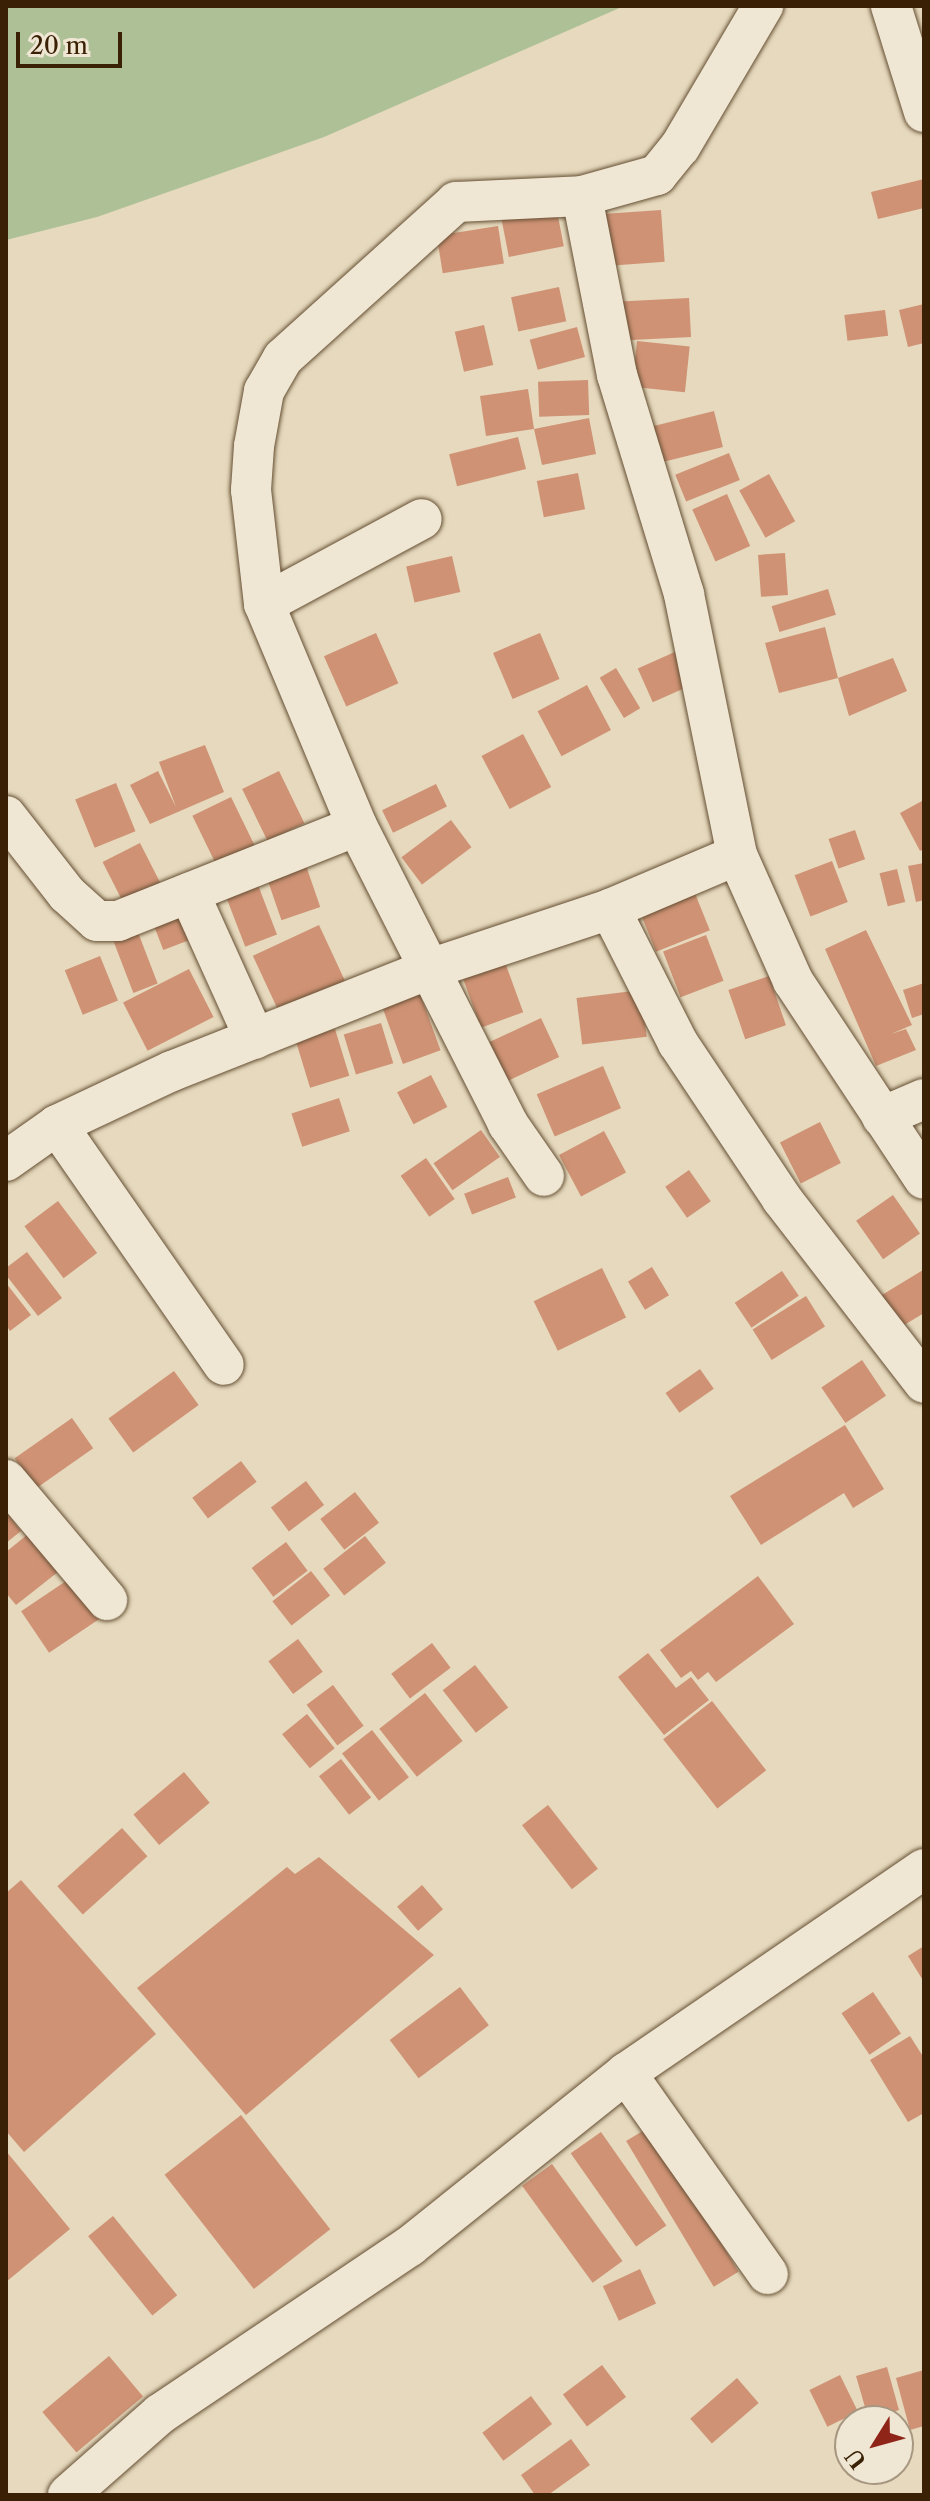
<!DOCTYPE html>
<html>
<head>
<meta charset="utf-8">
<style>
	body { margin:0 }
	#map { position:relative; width:930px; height:2501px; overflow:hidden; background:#e6d9bd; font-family:"Libre Caslon Text",serif }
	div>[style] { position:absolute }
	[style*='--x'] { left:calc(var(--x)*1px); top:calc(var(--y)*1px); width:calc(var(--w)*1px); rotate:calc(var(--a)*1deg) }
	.green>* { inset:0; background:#aec096 }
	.building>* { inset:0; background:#cf9275; transform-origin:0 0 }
	.roads { filter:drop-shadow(0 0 2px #654f33) drop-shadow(0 0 2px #654f33) }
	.minor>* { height:40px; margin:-20px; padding:0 20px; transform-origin:20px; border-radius:20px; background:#efe6d4 }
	span { translate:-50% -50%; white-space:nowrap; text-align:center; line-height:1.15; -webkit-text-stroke:8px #efe6d4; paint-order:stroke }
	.frame { position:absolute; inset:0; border:8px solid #3a2105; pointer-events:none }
	.north { position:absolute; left:834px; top:2405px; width:80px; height:80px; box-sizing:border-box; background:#efe6d4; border:2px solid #a79781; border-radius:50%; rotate:233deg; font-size:22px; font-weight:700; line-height:32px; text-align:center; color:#3a2105 }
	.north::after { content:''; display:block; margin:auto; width:28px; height:36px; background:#8f2418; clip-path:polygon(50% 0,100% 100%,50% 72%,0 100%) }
	.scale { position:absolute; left:16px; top:32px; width:106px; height:36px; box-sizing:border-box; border:4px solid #3a2105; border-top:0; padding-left:10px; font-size:24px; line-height:28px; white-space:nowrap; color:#3a2105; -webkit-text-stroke:6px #efe6d4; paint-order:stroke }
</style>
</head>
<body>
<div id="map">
	<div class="green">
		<i style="clip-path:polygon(6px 6px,624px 6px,324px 137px,97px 217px,6px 240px)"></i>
	</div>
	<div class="building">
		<i style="clip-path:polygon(924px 179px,924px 208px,878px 219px,871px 192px)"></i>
		<i style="left:556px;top:206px;width:41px;height:56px;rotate:79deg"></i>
		<i style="left:661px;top:210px;width:52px;height:62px;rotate:86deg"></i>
		<i style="left:498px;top:226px;width:38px;height:62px;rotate:81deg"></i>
		<i style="left:559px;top:287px;width:35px;height:49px;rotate:78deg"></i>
		<i style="left:689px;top:298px;width:39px;height:69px;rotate:87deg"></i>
		<i style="clip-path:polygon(924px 304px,924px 343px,908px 347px,899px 310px)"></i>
		<i style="left:885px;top:310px;width:26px;height:41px;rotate:83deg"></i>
		<i style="left:484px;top:325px;width:41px;height:30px;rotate:77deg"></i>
		<i style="left:577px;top:327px;width:31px;height:49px;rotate:75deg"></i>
		<i style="left:637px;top:341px;width:53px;height:46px;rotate:6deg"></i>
		<i style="left:588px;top:380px;width:35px;height:50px;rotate:88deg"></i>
		<i style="clip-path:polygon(528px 389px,534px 429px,589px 418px,596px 454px,542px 465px,534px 429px,486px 436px,480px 396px)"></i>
		<i style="left:714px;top:411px;width:37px;height:63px;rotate:76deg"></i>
		<i style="left:518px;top:437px;width:33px;height:71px;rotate:76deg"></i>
		<i style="left:729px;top:453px;width:29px;height:58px;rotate:68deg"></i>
		<i style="left:578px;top:473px;width:37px;height:42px;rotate:79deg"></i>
		<i style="left:769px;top:474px;width:54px;height:34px;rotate:61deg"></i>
		<i style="left:727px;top:494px;width:57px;height:38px;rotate:66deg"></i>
		<i style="left:785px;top:553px;width:42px;height:27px;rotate:86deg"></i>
		<i style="left:452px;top:556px;width:37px;height:47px;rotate:77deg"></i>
		<i style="left:828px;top:589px;width:27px;height:59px;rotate:73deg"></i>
		<i style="clip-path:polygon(825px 627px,838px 678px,893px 658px,907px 691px,849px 716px,838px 678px,779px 693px,765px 643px)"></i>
		<i style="left:376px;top:633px;width:55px;height:57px;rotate:66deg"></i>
		<i style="left:540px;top:633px;width:50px;height:51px;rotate:67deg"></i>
		<i style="left:677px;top:651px;width:37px;height:43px;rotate:66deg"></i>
		<i style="left:616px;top:668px;width:47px;height:19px;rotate:59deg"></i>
		<i style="left:587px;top:685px;width:51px;height:56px;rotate:62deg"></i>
		<i style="left:523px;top:734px;width:60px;height:47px;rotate:62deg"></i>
		<i style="clip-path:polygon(205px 745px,224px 792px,150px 824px,130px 785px,158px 771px,176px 807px,159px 762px)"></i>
		<i style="left:279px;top:771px;width:58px;height:41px;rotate:64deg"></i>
		<i style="left:116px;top:783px;width:52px;height:44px;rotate:68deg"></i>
		<i style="left:436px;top:784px;width:25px;height:60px;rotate:64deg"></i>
		<i style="left:231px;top:797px;width:55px;height:43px;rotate:64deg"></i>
		<i style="clip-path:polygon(922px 801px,924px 849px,920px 851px,900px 813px)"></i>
		<i style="left:451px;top:820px;width:34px;height:62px;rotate:53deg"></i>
		<i style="left:855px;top:830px;width:31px;height:28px;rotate:71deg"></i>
		<i style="left:140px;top:843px;width:53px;height:42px;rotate:63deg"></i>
		<i style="left:302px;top:854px;width:56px;height:41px;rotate:71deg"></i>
		<i style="left:832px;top:861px;width:44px;height:40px;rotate:69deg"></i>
		<i style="clip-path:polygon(924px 863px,924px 900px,916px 902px,908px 866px)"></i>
		<i style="left:897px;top:869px;width:34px;height:18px;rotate:76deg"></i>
		<i style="left:690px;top:881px;width:53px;height:58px;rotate:68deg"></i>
		<i style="left:258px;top:885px;width:53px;height:34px;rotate:69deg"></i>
		<i style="left:182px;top:901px;width:39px;height:35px;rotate:69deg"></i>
		<i style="left:134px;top:922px;width:66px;height:26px;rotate:69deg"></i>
		<i style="left:319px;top:925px;width:68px;height:73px;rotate:65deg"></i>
		<i style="clip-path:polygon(866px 930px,912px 1025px,891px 1034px,906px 1029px,916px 1050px,876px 1066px,825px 949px)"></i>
		<i style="left:706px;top:935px;width:49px;height:46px;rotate:69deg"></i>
		<i style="left:502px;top:954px;width:62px;height:45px;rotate:70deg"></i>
		<i style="left:100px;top:956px;width:48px;height:38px;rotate:68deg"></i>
		<i style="left:189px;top:969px;width:54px;height:74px;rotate:63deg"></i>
		<i style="left:769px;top:976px;width:52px;height:43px;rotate:71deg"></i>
		<i style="clip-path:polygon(924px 983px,924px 1014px,912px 1018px,903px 990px)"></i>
		<i style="left:641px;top:990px;width:47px;height:65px;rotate:83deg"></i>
		<i style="left:419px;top:991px;width:63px;height:40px;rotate:70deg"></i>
		<i style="left:541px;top:1018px;width:43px;height:61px;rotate:65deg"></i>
		<i style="left:381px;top:1023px;width:42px;height:39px;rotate:73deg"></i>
		<i style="left:335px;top:1029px;width:49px;height:41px;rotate:73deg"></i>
		<i style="left:603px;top:1066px;width:46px;height:72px;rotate:67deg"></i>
		<i style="left:431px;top:1075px;width:36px;height:38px;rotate:63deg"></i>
		<i style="left:339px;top:1098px;width:35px;height:50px;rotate:72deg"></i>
		<i style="left:820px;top:1122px;width:46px;height:45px;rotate:63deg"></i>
		<i style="left:481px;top:1130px;width:33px;height:58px;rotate:55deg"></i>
		<i style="left:604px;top:1131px;width:47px;height:51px;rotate:62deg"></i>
		<i style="left:426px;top:1158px;width:50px;height:31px;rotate:55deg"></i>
		<i style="left:689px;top:1170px;width:38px;height:29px;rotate:55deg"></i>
		<i style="left:508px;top:1177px;width:22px;height:47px;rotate:69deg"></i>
		<i style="left:893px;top:1195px;width:47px;height:45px;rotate:55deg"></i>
		<i style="left:58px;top:1201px;width:65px;height:42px;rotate:53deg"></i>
		<i style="clip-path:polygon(27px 1252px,62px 1298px,38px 1316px,6px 1275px,6px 1268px)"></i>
		<i style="left:652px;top:1267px;width:33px;height:28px;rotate:59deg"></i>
		<i style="left:602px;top:1268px;width:55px;height:76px;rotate:64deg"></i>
		<i style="clip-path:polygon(923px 1270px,924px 1313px,896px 1330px,877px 1298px)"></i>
		<i style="left:782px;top:1271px;width:30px;height:57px;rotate:56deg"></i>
		<i style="clip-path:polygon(6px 1283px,31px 1315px,10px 1331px,6px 1325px)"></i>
		<i style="left:806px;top:1296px;width:36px;height:63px;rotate:58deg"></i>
		<i style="left:862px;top:1360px;width:43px;height:49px;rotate:56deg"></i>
		<i style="left:700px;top:1369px;width:24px;height:42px;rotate:55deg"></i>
		<i style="left:174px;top:1371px;width:42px;height:81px;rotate:54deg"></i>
		<i style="left:72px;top:1418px;width:37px;height:70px;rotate:55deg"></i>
		<i style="clip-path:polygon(845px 1425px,884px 1489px,853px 1508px,844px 1493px,761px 1545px,730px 1496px)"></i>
		<i style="left:241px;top:1461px;width:26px;height:61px;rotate:53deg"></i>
		<i style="left:306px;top:1481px;width:30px;height:44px;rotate:53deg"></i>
		<i style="left:355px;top:1492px;width:39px;height:44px;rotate:52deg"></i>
		<i style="clip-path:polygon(6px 1512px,21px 1531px,6px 1543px)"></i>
		<i style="clip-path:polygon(33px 1530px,63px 1568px,16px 1605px,6px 1593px,6px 1552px)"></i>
		<i style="left:365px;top:1536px;width:34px;height:53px;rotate:52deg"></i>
		<i style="left:286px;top:1542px;width:36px;height:43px;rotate:53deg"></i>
		<i style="left:311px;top:1571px;width:31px;height:49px;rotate:52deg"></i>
		<i style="left:75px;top:1575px;width:50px;height:65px;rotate:56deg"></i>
		<i style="clip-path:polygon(758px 1576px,794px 1624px,716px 1682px,708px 1672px,698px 1680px,691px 1671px,681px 1678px,660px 1650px)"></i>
		<i style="left:298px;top:1639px;width:41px;height:37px;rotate:53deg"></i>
		<i style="left:432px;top:1643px;width:31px;height:51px;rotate:53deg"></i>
		<i style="clip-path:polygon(648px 1653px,676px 1688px,691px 1677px,709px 1700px,664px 1735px,618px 1677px)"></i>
		<i style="left:475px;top:1665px;width:54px;height:41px;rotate:52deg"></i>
		<i style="left:333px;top:1685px;width:51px;height:33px;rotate:53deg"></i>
		<i style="left:425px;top:1693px;width:61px;height:58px;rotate:52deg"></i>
		<i style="left:712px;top:1701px;width:88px;height:62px;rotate:52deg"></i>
		<i style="left:307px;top:1714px;width:44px;height:32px;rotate:51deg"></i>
		<i style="left:372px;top:1730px;width:60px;height:38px;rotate:52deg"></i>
		<i style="left:341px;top:1759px;width:49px;height:28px;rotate:52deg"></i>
		<i style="left:184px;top:1772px;width:40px;height:66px;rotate:50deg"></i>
		<i style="left:548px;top:1805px;width:81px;height:33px;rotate:52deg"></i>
		<i style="left:122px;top:1828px;width:38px;height:87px;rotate:48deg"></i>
		<i style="clip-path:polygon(319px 1857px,434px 1955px,246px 2115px,137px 1988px,287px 1867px,295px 1874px)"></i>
		<i style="clip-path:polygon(21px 1880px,156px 2034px,24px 2152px,6px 2131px,6px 1893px)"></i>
		<i style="left:422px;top:1885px;width:32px;height:33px;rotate:49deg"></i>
		<i style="clip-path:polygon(924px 1946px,924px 1982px,908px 1956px)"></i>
		<i style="left:460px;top:1987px;width:48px;height:88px;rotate:53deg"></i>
		<i style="left:873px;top:1992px;width:50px;height:38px;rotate:56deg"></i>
		<i style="clip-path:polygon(910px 2036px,924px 2058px,924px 2113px,908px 2122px,870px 2060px)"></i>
		<i style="left:241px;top:2115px;width:145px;height:97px;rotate:52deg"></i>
		<i style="left:651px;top:2126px;width:170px;height:29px;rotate:59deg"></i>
		<i style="left:601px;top:2132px;width:114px;height:37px;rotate:55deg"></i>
		<i style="clip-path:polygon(6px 2151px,70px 2229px,6px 2282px)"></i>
		<i style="left:552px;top:2164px;width:120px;height:37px;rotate:54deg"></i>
		<i style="left:113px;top:2216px;width:102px;height:32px;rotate:51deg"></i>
		<i style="left:640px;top:2269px;width:38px;height:41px;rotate:65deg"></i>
		<i style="left:109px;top:2356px;width:53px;height:87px;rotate:50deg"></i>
		<i style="left:602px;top:2365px;width:40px;height:49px;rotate:53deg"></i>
		<i style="clip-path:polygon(887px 2367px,899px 2410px,890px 2413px,893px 2420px,869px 2421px,856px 2376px)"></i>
		<i style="clip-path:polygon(924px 2370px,924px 2426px,910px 2430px,896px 2378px)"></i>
		<i style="left:840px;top:2375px;width:41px;height:34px;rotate:64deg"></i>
		<i style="left:737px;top:2378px;width:33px;height:62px;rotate:49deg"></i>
		<i style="left:531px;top:2396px;width:35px;height:61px;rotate:53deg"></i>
		<i style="clip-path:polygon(571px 2439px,590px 2465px,548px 2495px,535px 2495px,521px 2475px)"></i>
	</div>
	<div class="roads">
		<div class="minor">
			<i style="--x:891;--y:6;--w:111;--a:72.7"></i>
			<i style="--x:264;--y:604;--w:115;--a:-96.5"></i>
			<i style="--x:251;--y:490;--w:44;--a:-86.1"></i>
			<i style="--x:254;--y:446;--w:56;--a:-79.7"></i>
			<i style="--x:264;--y:391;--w:38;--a:-60"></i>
			<i style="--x:283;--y:358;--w:233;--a:-42"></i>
			<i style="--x:456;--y:202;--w:126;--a:-2.7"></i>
			<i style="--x:6;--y:816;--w:99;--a:52"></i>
			<i style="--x:67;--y:894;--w:40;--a:42"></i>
			<i style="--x:97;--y:921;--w:21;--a:0"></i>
			<i style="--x:118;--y:921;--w:257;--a:-21.7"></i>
			<i style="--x:357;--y:826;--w:241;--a:-112.7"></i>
			<i style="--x:264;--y:604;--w:179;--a:-28.3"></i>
			<i style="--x:357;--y:826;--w:334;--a:63.1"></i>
			<i style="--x:508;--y:1124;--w:63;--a:55.3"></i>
			<i style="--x:737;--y:855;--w:266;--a:-101.5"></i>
			<i style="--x:684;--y:594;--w:229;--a:-107"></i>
			<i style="--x:617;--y:375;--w:182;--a:-101.1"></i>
			<i style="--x:582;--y:196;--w:78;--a:-15.6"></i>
			<i style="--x:657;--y:175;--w:36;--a:-51"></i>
			<i style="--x:680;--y:147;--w:164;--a:-59.5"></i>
			<i style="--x:189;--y:893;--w:160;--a:65.7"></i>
			<i style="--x:610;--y:909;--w:150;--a:63.1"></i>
			<i style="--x:678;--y:1043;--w:187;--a:56.3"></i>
			<i style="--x:782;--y:1199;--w:232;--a:52.3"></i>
			<i style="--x:882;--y:1117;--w:46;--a:-23.2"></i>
			<i style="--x:57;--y:1125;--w:292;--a:55.2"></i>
			<i style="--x:6;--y:1161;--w:62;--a:-35.2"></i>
			<i style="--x:57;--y:1125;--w:127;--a:-25.2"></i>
			<i style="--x:172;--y:1071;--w:274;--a:-21.6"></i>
			<i style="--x:427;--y:970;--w:193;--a:-18.4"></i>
			<i style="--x:610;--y:909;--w:138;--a:-23"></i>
			<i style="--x:737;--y:855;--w:138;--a:66"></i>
			<i style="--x:793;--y:981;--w:237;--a:56.5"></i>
			<i style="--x:6;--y:1480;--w:157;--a:49.9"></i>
			<i style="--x:626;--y:2073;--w:246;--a:54.8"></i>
			<i style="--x:68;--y:2495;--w:123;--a:-41.4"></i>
			<i style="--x:160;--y:2414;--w:301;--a:-33.9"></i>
			<i style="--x:410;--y:2246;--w:277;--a:-38.7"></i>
			<i style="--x:626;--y:2073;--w:361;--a:-34.4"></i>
		</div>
	</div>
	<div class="frame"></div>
	<div class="north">U</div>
	<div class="scale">20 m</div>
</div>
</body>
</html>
